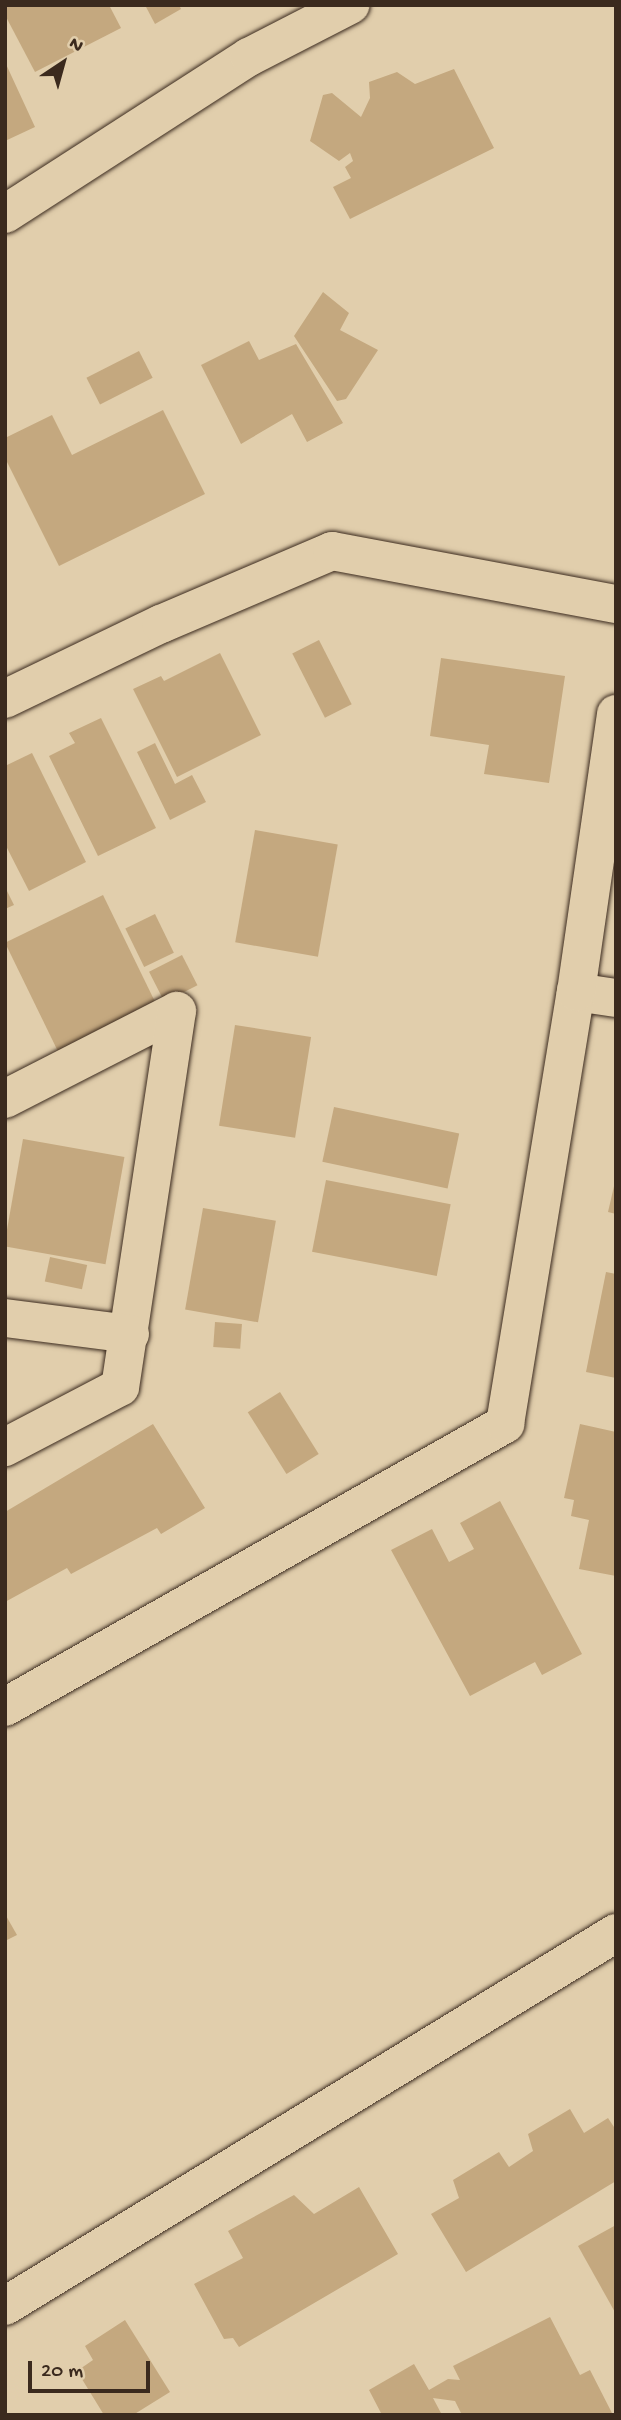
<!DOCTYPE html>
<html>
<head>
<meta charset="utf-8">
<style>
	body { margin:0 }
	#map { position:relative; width:621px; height:2420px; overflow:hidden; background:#e1ceac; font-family:"Gochi Hand",sans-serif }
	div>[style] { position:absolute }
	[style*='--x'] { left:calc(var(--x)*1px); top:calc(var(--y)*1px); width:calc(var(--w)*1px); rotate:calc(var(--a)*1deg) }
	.building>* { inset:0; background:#c4a87f; transform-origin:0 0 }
	.roads { filter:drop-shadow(0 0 2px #3b2a1e) drop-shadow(0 0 2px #3b2a1e) }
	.minor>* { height:38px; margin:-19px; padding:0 19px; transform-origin:19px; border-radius:19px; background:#e1ceac }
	span { translate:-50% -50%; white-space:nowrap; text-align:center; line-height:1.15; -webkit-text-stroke:5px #e1ceac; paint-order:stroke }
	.frame { position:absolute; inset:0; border:7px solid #3b2a1e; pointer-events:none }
	.north { position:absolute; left:28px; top:28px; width:70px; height:70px; -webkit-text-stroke:5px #e1ceac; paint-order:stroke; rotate:36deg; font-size:19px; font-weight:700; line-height:28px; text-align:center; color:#3b2a1e }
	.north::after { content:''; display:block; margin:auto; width:24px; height:32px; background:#3b2a1e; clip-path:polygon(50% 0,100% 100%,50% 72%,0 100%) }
	.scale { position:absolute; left:28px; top:2361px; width:122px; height:32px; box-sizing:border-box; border:4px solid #3b2a1e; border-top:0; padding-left:9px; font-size:21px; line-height:24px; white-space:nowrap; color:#3b2a1e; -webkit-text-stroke:5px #e1ceac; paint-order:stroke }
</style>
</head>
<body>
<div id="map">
	<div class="building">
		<i style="clip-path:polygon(5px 5px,109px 5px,121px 28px,35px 72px,5px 15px)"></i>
		<i style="clip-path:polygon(145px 5px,179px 5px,181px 9px,155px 24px)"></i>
		<i style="clip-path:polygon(5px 62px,35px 127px,5px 141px)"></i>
		<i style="clip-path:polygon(454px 69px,494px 148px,350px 219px,333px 187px,351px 178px,345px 167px,353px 161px,350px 153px,339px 161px,310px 141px,323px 95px,332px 93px,361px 117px,370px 98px,369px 82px,397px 72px,415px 84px)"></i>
		<i style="clip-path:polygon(323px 292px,349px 313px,340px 330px,378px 350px,346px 399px,337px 401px,294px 336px)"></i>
		<i style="clip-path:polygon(249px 341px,259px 360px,296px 344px,343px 423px,307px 442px,292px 414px,241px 444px,201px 365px)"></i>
		<i style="left:139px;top:351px;width:30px;height:59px;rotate:63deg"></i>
		<i style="clip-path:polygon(163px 410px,205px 494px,59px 566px,5px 458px,5px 438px,52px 415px,72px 455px)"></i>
		<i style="left:319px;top:640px;width:72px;height:30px;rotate:63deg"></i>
		<i style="clip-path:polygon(220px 653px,261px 735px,177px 777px,133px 689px,161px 676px,164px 681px)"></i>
		<i style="clip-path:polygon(441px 658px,565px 676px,549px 783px,484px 774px,489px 745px,430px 736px)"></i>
		<i style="clip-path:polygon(101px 718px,156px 828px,98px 856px,49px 756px,75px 743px,69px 733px)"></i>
		<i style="clip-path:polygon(155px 743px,175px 784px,192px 775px,206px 802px,170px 820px,137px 752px)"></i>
		<i style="clip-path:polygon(32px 753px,86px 862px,29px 891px,5px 844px,5px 766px)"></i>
		<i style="left:255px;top:830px;width:84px;height:114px;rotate:10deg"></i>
		<i style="clip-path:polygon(5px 887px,14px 905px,5px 909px)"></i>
		<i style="left:103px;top:895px;width:122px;height:109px;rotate:64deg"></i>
		<i style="left:155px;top:914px;width:43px;height:33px;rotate:64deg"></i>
		<i style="left:182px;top:955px;width:34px;height:37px;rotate:63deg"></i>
		<i style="left:235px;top:1025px;width:77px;height:102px;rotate:9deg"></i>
		<i style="left:334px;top:1107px;width:128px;height:56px;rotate:12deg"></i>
		<i style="left:23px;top:1139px;width:103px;height:109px;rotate:10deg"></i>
		<i style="left:326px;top:1180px;width:127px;height:73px;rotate:11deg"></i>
		<i style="clip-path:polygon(615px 1182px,616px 1182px,616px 1214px,608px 1212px)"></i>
		<i style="left:203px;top:1208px;width:74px;height:103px;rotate:10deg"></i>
		<i style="left:50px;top:1257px;width:38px;height:25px;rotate:12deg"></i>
		<i style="clip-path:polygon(606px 1272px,616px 1274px,616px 1378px,586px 1372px)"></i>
		<i style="left:215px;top:1322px;width:27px;height:25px;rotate:4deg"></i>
		<i style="left:280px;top:1392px;width:73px;height:38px;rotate:58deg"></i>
		<i style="clip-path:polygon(153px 1424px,205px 1508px,161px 1534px,157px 1528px,71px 1574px,67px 1568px,5px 1602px,5px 1512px)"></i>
		<i style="clip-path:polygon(580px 1424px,616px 1432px,616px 1576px,579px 1569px,589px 1520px,571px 1516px,574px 1500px,564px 1498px)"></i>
		<i style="clip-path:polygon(500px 1501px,582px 1654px,542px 1675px,535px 1662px,470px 1696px,391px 1550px,432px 1529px,449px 1562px,474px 1549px,460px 1523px)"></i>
		<i style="clip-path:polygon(5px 1914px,17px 1935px,5px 1941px)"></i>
		<i style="clip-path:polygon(570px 2109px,584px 2133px,608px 2118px,616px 2130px,616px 2181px,466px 2272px,431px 2214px,459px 2198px,453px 2180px,499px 2152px,509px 2167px,533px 2151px,528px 2134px)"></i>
		<i style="clip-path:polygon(359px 2187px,398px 2254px,239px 2347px,233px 2338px,224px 2339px,194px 2284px,243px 2258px,228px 2231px,294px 2195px,314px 2214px)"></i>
		<i style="clip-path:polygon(616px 2225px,616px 2314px,578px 2246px)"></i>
		<i style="clip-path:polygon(550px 2317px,580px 2375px,590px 2370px,613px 2415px,462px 2415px,455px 2401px,433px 2398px,442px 2415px,382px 2415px,369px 2390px,414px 2364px,429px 2390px,448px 2379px,460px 2380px,453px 2366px)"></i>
		<i style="clip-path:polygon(125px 2320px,170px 2392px,133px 2415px,104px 2415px,77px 2371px,93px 2360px,85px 2346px)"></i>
	</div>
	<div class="roads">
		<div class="minor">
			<i style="--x:5;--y:214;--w:290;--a:-32.8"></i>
			<i style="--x:249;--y:57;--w:114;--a:-27.2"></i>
			<i style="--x:5;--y:699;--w:173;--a:-25.7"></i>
			<i style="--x:161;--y:624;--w:186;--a:-23.1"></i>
			<i style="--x:332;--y:551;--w:289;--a:10.6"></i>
			<i style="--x:576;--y:992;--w:40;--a:8.5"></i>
			<i style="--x:5;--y:1099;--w:193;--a:-27.1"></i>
			<i style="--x:177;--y:1011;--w:380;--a:98.6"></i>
			<i style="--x:120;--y:1387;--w:130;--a:152.4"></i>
			<i style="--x:5;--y:1318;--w:126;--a:7.3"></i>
			<i style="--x:5;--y:1707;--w:575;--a:-29.51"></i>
			<i style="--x:505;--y:1424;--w:438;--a:-80.7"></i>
			<i style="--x:576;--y:992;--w:281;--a:-81.8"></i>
			<i style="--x:5;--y:2306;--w:716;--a:-31.4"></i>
		</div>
	</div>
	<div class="frame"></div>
	<div class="north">N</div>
	<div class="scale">20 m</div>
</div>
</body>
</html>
